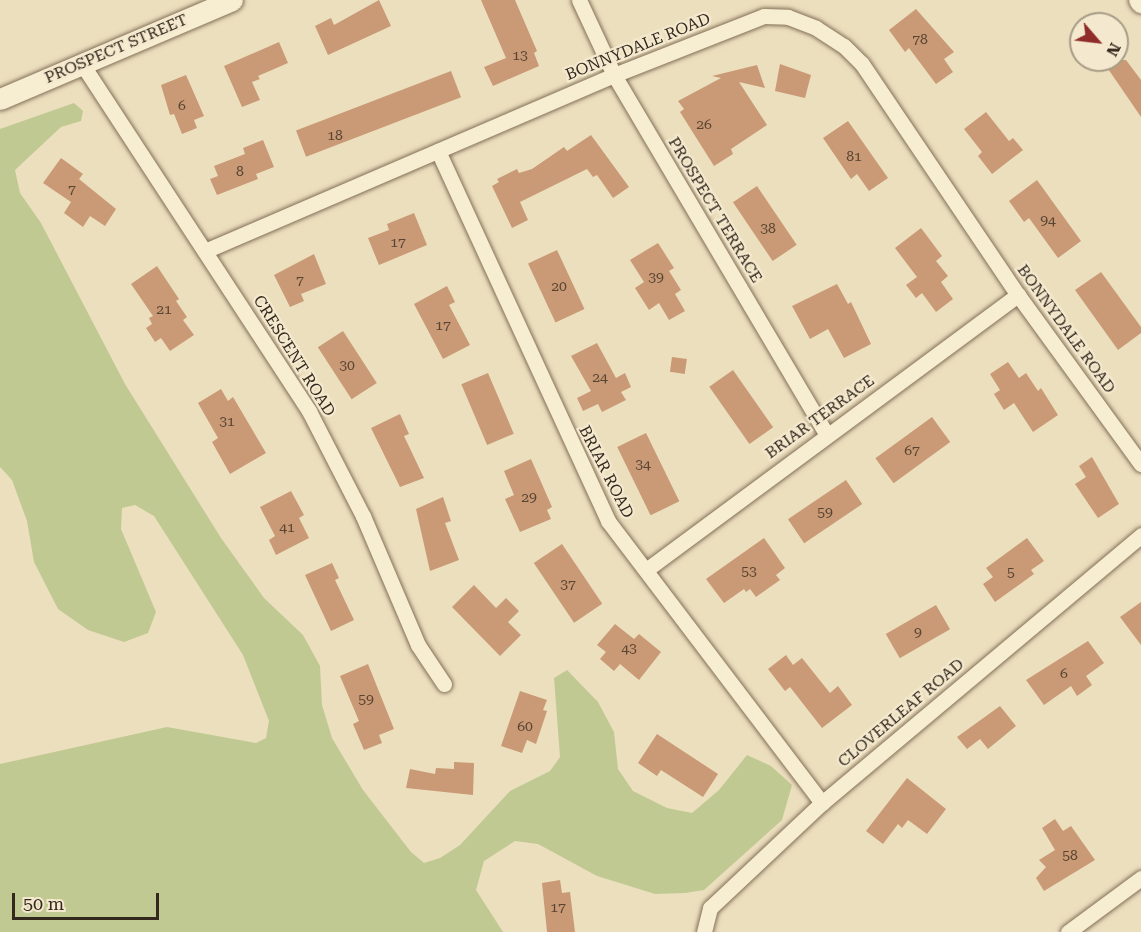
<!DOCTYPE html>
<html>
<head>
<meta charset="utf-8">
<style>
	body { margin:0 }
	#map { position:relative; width:1141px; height:932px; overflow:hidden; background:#ecdfbe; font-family:"Roboto Serif",serif }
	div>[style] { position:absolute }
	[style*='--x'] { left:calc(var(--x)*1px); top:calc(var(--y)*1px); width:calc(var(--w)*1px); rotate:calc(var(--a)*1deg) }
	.green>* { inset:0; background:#c1c993 }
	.building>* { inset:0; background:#c99a75; transform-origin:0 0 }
	.roads { filter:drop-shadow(0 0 2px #837058) drop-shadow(0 0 2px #837058) }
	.minor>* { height:15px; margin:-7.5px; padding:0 7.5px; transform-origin:7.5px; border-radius:7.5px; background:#f7edd1 }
	.tertiary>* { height:20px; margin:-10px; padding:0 10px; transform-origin:10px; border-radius:10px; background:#f7edd1 }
	.secondary>* { height:21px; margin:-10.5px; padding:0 10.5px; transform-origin:10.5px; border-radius:10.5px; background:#f7edd1 }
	span { translate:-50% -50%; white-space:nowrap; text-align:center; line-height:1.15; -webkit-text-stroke:4.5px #f4e9ce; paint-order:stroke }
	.number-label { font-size:14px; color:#584432 }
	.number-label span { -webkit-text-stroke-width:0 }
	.street-label { font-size:16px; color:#33281c }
	.north { position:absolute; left:1069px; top:12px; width:60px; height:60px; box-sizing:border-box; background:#f4e9ce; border:2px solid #a79c87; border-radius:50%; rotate:118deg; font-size:16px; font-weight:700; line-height:24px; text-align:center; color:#33281c }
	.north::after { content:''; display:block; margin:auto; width:21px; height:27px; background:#902c2a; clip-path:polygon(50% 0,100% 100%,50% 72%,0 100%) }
	.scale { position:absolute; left:12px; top:893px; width:147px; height:27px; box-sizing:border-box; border:3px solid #33281c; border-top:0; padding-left:8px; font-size:18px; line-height:21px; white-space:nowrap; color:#33281c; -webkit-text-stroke:4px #f4e9ce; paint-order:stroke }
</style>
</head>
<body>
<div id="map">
	<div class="green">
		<i style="clip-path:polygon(74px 103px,83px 111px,81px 121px,61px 127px,15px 170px,20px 193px,41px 223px,125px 384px,221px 538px,264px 598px,303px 635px,320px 666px,322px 705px,332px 738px,363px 790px,411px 852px,424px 863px,440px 858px,460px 845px,510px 791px,550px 771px,560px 757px,554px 678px,567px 670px,598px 702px,614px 732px,618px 769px,633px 791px,667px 808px,692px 813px,719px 790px,747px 755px,771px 766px,792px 785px,782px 820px,704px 890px,685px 893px,655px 894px,597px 876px,538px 844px,515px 841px,484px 861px,476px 890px,503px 932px,0 932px,0 764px,167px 727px,256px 743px,266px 738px,269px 721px,243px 655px,154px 516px,135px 505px,122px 508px,121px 529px,156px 612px,148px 633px,124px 642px,88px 630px,58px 609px,34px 562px,27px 521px,12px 480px,0 467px,0 129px)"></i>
	</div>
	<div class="building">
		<i style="clip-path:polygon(379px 0,391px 26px,328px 55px,315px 26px,331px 18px,334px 25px)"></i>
		<i style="clip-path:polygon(481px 0,515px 0,537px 51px,534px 53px,539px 66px,493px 86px,484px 67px,506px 58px)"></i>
		<i style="clip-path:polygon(916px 9px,954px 52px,944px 59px,953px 72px,936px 84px,909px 48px,905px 52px,889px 30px)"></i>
		<i style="clip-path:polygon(279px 42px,288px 63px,258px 76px,260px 79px,252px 82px,260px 100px,242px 107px,224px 66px)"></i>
		<i style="clip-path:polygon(1102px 60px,1126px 60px,1141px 80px,1141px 117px)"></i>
		<i style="clip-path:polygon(780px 64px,811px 75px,805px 98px,775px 91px)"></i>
		<i style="clip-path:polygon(757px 65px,765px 88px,739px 82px,767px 125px,731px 149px,733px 154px,714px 166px,680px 112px,684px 109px,678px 101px,721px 78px,712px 76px)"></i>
		<i style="left:451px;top:71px;width:28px;height:166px;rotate:69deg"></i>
		<i style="clip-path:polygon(186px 75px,204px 116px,194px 120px,197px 128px,182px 134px,174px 114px,170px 115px,161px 85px)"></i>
		<i style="clip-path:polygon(986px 112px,1009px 141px,1013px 138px,1023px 150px,992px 174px,978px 156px,982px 152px,964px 129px)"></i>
		<i style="clip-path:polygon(848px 121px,888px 178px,869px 191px,857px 174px,851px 179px,823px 138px)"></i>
		<i style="clip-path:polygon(591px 135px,629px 187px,613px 198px,597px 175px,593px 177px,587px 169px,520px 202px,528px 220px,512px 228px,492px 186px,499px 182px,497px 179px,517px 169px,519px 173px,532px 169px,564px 147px,567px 151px)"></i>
		<i style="clip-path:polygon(263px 140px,274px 167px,256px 174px,258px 179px,217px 195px,210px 179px,218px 176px,214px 166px,245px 154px,243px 148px)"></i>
		<i style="clip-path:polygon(61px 158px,83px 174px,79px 179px,116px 209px,105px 226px,90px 216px,83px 227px,64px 213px,71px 202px,43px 183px)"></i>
		<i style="clip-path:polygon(1037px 180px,1081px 241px,1058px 258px,1029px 218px,1024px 222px,1009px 201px)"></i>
		<i style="left:757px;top:186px;width:71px;height:29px;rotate:56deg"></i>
		<i style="clip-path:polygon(414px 213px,427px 245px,379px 265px,368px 238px,389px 230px,387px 224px)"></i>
		<i style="clip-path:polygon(921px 228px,942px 256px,936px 261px,948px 276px,941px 282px,953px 299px,936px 312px,922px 293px,916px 298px,906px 285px,917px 277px,895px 248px)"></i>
		<i style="clip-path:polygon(658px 243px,674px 268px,669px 271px,681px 290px,675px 294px,685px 311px,669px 320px,659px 303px,649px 310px,635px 288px,644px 282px,630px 260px)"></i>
		<i style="left:557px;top:250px;width:65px;height:32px;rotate:65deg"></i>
		<i style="clip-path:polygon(314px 254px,326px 284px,301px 294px,304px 301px,290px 307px,274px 275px)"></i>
		<i style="clip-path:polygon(157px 266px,179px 299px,176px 301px,187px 317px,183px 320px,194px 335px,170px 351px,161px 338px,155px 342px,146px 328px,152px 324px,149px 318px,153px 316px,131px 284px)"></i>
		<i style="clip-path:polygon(1101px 272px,1141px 327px,1141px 333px,1118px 350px,1075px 290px)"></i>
		<i style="clip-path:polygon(837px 284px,848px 304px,851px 302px,871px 344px,844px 358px,828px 329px,810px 339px,792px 306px)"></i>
		<i style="clip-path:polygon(447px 286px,455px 302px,449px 305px,470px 345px,443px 359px,414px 304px)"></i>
		<i style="left:343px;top:331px;width:62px;height:30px;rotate:57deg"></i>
		<i style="clip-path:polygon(597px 343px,616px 378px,625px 373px,631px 387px,621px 392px,626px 400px,602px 412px,598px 404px,583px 411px,577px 398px,591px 391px,571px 356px)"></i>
		<i style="left:672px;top:357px;width:15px;height:15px;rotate:8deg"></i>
		<i style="clip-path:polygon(1008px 362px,1019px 378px,1026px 373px,1038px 391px,1041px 388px,1058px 415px,1033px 432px,1014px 403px,1004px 410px,994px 394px,1000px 390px,990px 374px)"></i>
		<i style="left:733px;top:370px;width:70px;height:29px;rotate:55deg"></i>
		<i style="left:488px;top:373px;width:66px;height:29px;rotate:67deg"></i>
		<i style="clip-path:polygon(221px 389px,228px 401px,233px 397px,266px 453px,230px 474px,212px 442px,218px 438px,198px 403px)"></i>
		<i style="clip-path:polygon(400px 414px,409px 434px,404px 436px,424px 478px,400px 487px,371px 428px)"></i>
		<i style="left:932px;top:417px;width:31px;height:70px;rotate:54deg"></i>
		<i style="left:646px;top:433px;width:76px;height:32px;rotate:64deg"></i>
		<i style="clip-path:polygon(1092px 457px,1119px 504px,1098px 518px,1075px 484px,1086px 477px,1079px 466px)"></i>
		<i style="clip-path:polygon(531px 459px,552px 507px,547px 510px,551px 519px,520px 532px,505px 499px,514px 495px,504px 471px)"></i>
		<i style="left:846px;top:480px;width:29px;height:70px;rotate:56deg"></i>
		<i style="clip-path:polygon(291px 491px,304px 515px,299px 518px,309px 538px,276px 555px,269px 540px,275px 536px,260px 507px)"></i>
		<i style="clip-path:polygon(443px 497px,451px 521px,445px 523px,459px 560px,430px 571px,416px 509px)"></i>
		<i style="clip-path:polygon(764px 538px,785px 568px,776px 575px,780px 580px,756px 597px,750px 589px,746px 592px,744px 589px,724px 603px,706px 579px)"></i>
		<i style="clip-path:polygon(1027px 538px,1044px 561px,1031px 570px,1034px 574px,995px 602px,983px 584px,993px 577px,986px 568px)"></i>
		<i style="left:562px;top:544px;width:72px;height:34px;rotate:56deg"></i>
		<i style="clip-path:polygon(332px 563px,339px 578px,335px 580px,354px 620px,331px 631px,305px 575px)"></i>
		<i style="clip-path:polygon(474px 585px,496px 608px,506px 598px,519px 611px,508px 622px,521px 635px,500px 656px,452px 607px)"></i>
		<i style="clip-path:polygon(1141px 602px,1141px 645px,1120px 617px)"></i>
		<i style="left:936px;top:605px;width:28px;height:58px;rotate:60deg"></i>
		<i style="clip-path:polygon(615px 624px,634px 639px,639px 634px,661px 652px,639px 680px,620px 664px,614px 671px,600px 659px,606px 652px,597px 645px)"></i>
		<i style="clip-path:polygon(1088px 641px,1104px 663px,1086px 676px,1092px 685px,1077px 696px,1071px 686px,1044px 705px,1026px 680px)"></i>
		<i style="clip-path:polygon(786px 655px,793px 665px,802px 658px,830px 693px,838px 686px,852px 705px,822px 728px,790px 687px,785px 691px,768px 669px)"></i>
		<i style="clip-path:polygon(368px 664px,394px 729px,379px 735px,382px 743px,364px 750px,353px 724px,359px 721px,340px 676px)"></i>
		<i style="clip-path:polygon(520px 691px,547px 700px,543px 710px,547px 711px,536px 744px,527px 740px,522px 753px,501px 746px)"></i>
		<i style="clip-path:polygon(1000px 706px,1016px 726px,988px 749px,980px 739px,967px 749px,957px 737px)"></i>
		<i style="clip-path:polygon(657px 734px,718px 774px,703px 797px,661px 770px,657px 776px,638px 763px)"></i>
		<i style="clip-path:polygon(454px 762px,474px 763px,473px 795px,406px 788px,410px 769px,435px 774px,436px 768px,454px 769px)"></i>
		<i style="clip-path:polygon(907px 778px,946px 809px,927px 834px,908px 820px,902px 828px,898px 824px,883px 844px,866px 831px)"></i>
		<i style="clip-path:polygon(1055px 819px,1063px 831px,1071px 826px,1095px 860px,1044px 891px,1036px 878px,1046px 867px,1039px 860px,1055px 850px,1042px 828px)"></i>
		<i style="clip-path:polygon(560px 880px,562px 893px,570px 892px,575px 932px,547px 932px,542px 883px)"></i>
	</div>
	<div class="roads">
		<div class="minor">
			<i style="--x:579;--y:0;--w:83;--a:65"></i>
			<i style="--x:614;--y:75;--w:417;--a:59.4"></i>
			<i style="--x:82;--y:64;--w:415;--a:56.8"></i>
			<i style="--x:309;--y:411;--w:118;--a:62.8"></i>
			<i style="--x:363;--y:516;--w:140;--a:66.9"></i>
			<i style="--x:418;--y:645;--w:47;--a:56.3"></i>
			<i style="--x:438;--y:151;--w:407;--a:65.3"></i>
			<i style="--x:608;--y:521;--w:354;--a:52.8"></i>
			<i style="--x:205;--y:251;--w:445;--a:-23.3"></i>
			<i style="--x:614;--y:75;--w:161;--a:-21.5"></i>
			<i style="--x:764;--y:16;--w:24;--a:2"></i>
			<i style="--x:788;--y:17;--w:30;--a:21"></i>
			<i style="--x:816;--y:28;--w:33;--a:33"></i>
			<i style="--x:844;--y:46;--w:25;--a:45"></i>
			<i style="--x:862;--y:64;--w:279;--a:56"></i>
			<i style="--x:1018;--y:295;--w:209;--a:54"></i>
			<i style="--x:646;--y:570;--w:463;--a:-36.5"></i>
			<i style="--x:704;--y:932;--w:25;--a:-76"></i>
			<i style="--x:710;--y:908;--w:154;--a:-43.2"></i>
			<i style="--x:822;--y:803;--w:417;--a:-40"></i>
			<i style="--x:1068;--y:932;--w:91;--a:-36.5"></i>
		</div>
		<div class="tertiary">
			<i style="--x:1139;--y:0;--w:4;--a:56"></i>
		</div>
		<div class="secondary">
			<i style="--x:0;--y:99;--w:252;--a:-23.1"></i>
		</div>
	</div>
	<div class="number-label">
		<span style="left:920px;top:39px">78</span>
		<span style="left:520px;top:55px">13</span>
		<span style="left:182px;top:105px">6</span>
		<span style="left:704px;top:124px">26</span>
		<span style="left:335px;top:135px">18</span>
		<span style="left:854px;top:156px">81</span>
		<span style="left:240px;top:171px">8</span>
		<span style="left:72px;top:189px">7</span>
		<span style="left:1048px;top:220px">94</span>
		<span style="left:768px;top:228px">38</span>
		<span style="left:398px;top:242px">17</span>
		<span style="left:656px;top:277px">39</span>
		<span style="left:300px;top:280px">7</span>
		<span style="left:559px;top:286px">20</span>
		<span style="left:164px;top:309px">21</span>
		<span style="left:443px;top:325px">17</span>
		<span style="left:347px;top:365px">30</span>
		<span style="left:600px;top:377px">24</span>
		<span style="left:227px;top:421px">31</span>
		<span style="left:912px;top:450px">67</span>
		<span style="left:643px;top:464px">34</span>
		<span style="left:529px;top:497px">29</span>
		<span style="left:825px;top:512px">59</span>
		<span style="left:287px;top:527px">41</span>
		<span style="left:749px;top:571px">53</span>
		<span style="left:1011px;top:572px">5</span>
		<span style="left:568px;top:584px">37</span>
		<span style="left:918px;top:632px">9</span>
		<span style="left:629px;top:648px">43</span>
		<span style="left:1064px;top:673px">6</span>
		<span style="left:366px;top:699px">59</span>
		<span style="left:525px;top:726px">60</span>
		<span style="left:1070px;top:855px">58</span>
		<span style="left:558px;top:907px">17</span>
	</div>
	<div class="street-label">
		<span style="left:638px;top:47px;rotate:-22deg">BONNYDALE ROAD</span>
		<span style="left:116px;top:49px;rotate:-23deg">PROSPECT STREET</span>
		<span style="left:715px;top:210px;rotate:59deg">PROSPECT TERRACE</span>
		<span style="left:1066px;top:329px;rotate:54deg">BONNYDALE ROAD</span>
		<span style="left:294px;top:356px;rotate:58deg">CRESCENT ROAD</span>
		<span style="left:820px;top:417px;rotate:-36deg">BRIAR TERRACE</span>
		<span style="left:606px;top:472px;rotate:63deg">BRIAR ROAD</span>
		<span style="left:901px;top:713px;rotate:-40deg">CLOVERLEAF ROAD</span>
	</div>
	<div class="north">N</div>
	<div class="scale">50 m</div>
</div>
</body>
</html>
